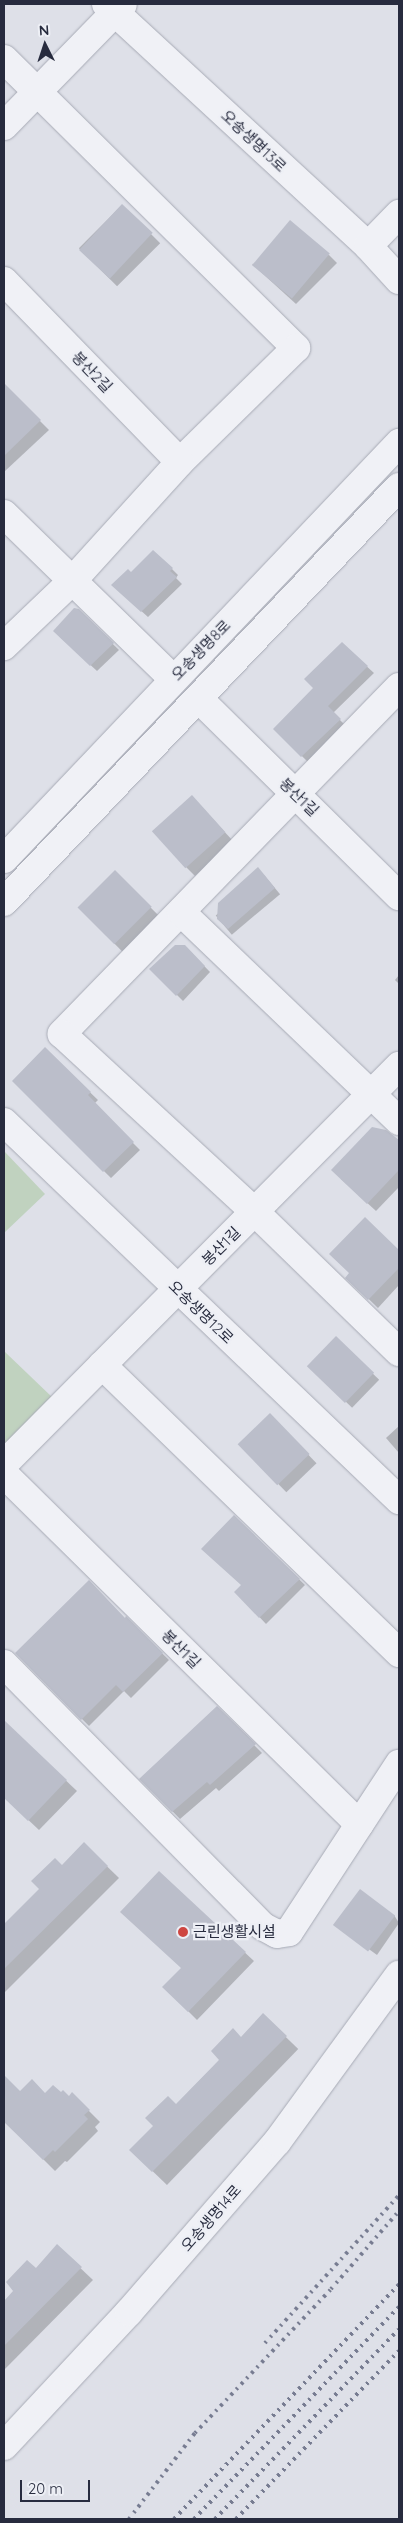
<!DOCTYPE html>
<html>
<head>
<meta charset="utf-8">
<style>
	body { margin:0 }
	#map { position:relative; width:403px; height:2523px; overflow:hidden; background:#dee0e8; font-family:Quicksand,"Noto Sans KR",sans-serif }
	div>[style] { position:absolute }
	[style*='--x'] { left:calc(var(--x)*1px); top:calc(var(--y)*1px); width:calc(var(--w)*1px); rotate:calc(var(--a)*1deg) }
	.green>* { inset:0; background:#c0d2bf }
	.shadow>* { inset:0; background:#0003; transform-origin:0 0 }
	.building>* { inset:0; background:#bbbeca; transform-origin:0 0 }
	.roads { filter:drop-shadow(0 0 1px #a7aab5) drop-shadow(0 0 1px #a7aab5) }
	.minor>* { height:28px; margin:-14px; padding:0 14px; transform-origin:14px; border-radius:14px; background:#f0f1f6 }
	.tertiary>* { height:28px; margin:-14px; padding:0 14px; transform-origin:14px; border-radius:14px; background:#f0f1f6 }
	.rail>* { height:4px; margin-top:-2px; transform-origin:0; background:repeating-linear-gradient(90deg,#777c91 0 2.5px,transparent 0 7.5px) }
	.dots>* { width:14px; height:14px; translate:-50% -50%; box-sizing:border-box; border:2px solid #edeff5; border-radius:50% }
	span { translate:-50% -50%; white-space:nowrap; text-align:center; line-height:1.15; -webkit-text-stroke:4.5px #edeff5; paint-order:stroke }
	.street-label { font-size:15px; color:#272b3e }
	.poi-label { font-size:15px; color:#272b3e }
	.left { translate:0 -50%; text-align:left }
	.frame { position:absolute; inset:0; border:5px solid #272b3e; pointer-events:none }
	.north { position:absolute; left:20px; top:20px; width:50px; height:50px; -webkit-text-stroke:4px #edeff5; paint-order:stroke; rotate:356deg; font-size:14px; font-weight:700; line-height:20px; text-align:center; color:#272b3e }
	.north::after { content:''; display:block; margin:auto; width:18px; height:22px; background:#272b3e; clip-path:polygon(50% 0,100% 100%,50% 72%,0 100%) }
	.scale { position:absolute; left:20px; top:2480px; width:70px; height:22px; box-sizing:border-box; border:2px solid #272b3e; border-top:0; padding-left:6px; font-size:15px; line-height:18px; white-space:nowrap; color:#272b3e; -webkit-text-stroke:4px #edeff5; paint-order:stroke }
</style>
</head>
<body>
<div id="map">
	<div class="green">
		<i style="clip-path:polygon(4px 1151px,45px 1194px,4px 1233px)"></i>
		<i style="clip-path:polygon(4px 1351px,53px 1398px,4px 1447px)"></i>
	</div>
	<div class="shadow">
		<i style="left:122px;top:205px;width:54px;height:61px;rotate:45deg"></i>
		<i style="clip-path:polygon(329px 255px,337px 263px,296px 304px,252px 264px)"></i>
		<i style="clip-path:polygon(10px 391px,49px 430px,4px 472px,4px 398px)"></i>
		<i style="clip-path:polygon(172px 569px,178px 575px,176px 578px,182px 584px,148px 617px,119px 591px,131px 573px)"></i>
		<i style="clip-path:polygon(78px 610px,119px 650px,97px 671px,60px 637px)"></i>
		<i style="clip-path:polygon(342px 644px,374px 673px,333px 713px,346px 726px,308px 762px,274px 729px,315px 688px)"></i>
		<i style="clip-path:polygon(200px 805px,233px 841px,195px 876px,186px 867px)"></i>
		<i style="left:115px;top:872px;width:62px;height:51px;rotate:45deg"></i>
		<i style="left:264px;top:875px;width:25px;height:63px;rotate:50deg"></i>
		<i style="clip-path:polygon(185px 946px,210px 972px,183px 1001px,151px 969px)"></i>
		<i style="clip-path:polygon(399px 975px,399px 984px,395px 980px)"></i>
		<i style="clip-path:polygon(45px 1049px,98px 1100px,94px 1104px,140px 1150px,111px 1178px,13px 1081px)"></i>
		<i style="clip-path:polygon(386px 1131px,399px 1143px,399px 1187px,376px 1211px,341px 1179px)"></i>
		<i style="clip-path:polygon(365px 1219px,399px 1252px,399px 1285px,378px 1308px,347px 1278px,351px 1273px)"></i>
		<i style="left:336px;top:1338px;width:60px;height:39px;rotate:44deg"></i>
		<i style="left:270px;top:1415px;width:67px;height:42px;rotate:46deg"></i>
		<i style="clip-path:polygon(399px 1426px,399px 1453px,386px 1438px)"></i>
		<i style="clip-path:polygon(234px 1517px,305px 1585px,266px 1624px,236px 1592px,243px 1586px)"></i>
		<i style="clip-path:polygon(126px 1618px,169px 1660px,131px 1698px,124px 1691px,89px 1726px,16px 1653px)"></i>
		<i style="clip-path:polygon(217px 1708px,262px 1753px,219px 1791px,216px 1788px,180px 1819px,141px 1779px)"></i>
		<i style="clip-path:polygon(4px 1722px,77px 1791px,39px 1830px,4px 1797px)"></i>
		<i style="clip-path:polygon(84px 1844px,119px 1878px,4px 1993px,4px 1926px)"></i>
		<i style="clip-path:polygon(159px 1873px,254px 1961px,197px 2020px,164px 1987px,182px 1969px)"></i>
		<i style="clip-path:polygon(394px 1915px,399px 1923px,377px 1955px,337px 1926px)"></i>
		<i style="left:263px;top:2015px;width:49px;height:189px;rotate:44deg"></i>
		<i style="clip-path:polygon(4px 2077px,20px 2092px,61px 2094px,69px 2097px,72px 2094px,100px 2122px,95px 2127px,98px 2131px,67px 2162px,65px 2161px,55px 2171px,4px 2120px)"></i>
		<i style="clip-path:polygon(57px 2246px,93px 2280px,4px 2370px,4px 2303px)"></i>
	</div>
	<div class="building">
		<i style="left:122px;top:204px;width:42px;height:63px;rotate:43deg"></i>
		<i style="left:290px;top:220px;width:52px;height:59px;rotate:40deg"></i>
		<i style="clip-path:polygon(4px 383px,41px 420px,4px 456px)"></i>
		<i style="clip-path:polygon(153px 550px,173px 568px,170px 571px,177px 577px,141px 612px,111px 585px,128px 569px,131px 572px)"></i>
		<i style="clip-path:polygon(74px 608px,79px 609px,114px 643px,90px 666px,53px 631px)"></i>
		<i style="clip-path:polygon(342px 642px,368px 666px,328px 706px,341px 719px,301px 757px,273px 729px,313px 688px,304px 679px)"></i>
		<i style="left:192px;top:795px;width:50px;height:54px;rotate:48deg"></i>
		<i style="clip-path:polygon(258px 867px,275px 888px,228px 929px,217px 919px,218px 903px)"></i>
		<i style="left:115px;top:870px;width:52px;height:53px;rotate:45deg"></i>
		<i style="clip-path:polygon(175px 945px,185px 945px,205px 966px,176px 996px,149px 969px)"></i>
		<i style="clip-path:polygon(45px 1047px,91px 1092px,88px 1095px,134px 1142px,103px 1172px,12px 1081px)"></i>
		<i style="clip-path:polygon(372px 1127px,386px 1130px,399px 1140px,399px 1170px,367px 1204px,331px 1170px)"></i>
		<i style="clip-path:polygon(365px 1217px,399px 1250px,399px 1268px,368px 1300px,345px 1278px,349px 1273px,329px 1254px)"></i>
		<i style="left:336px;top:1336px;width:53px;height:42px;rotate:44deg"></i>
		<i style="left:270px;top:1413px;width:57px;height:45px;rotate:46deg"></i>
		<i style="clip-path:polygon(234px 1515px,300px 1579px,259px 1618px,234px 1592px,241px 1585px,201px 1549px)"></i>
		<i style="clip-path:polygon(89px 1580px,125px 1618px,126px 1616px,163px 1653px,123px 1692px,116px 1685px,81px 1720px,15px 1653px)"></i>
		<i style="clip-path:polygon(217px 1706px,256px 1744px,210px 1785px,207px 1782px,172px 1812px,139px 1779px)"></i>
		<i style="clip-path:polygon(4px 1720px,67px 1780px,28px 1821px,4px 1798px)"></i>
		<i style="clip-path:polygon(84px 1842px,108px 1866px,4px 1969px,4px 1924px,39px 1889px,31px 1881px,55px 1858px,62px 1865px)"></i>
		<i style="clip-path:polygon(159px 1871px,246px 1952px,188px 2012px,162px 1987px,181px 1968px,120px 1912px)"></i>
		<i style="left:360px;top:1889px;width:44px;height:45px;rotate:37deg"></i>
		<i style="clip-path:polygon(263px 2013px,287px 2036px,152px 2172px,129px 2150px,153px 2126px,145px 2118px,168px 2096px,176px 2104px,219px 2060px,211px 2051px,233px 2028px,241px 2037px)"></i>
		<i style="clip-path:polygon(4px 2075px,20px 2091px,32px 2079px,45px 2093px,53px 2085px,61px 2092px,63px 2090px,69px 2096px,72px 2092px,90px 2110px,84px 2115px,88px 2119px,55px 2152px,53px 2150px,43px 2160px,4px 2122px)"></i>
		<i style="clip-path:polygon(57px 2244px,82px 2267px,4px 2346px,4px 2301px,13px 2291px,6px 2282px,27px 2260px,36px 2268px)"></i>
	</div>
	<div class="roads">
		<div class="minor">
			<i style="--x:106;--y:4;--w:357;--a:42.7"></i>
			<i style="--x:368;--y:246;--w:46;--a:47.6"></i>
			<i style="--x:4;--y:59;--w:411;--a:44.7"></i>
			<i style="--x:296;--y:348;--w:163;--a:135.5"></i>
			<i style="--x:180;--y:462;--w:162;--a:132.2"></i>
			<i style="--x:71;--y:582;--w:93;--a:136.3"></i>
			<i style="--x:4;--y:126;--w:170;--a:-45.7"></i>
			<i style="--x:368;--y:246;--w:45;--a:-45.9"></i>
			<i style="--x:4;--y:281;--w:252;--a:45.8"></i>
			<i style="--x:4;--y:514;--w:236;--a:44.3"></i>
			<i style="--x:399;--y:687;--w:484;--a:134.2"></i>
			<i style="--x:62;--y:1034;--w:263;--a:42.7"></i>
			<i style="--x:255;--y:1212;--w:201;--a:44.2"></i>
			<i style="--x:199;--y:699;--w:281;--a:44.6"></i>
			<i style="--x:181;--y:912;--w:302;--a:43.8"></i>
			<i style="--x:102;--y:1365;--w:414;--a:44.1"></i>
			<i style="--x:4;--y:1464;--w:561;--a:-45.22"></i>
			<i style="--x:4;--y:1474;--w:499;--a:44.6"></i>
			<i style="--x:4;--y:1664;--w:368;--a:45.4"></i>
			<i style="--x:262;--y:1926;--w:17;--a:28"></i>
			<i style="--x:277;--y:1934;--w:12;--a:-9"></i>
			<i style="--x:289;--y:1932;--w:201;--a:-56.8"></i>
		</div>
		<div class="tertiary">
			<i style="--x:4;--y:859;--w:574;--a:-46.48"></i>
			<i style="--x:4;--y:902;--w:573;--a:-46.41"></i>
			<i style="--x:4;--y:1122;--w:547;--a:43.74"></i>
			<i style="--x:4;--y:2446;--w:183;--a:-47"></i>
			<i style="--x:129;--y:2312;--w:225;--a:-49"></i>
			<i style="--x:277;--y:2142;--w:207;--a:-53.9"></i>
		</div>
	</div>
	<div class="rail">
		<i style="--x:265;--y:2343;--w:200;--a:-47.8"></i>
		<i style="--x:129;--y:2519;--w:108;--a:-52.5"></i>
		<i style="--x:195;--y:2433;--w:198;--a:-46.6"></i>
		<i style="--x:331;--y:2289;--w:103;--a:-48.9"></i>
		<i style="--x:174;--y:2519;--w:325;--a:-46.2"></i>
		<i style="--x:194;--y:2519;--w:295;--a:-46"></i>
		<i style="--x:215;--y:2519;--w:264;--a:-45.9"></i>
		<i style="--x:236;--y:2519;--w:234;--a:-45.9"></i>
	</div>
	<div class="dots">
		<i style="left:183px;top:1932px;background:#ce4641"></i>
	</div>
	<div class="street-label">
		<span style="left:254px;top:141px;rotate:43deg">오송생명13로</span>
		<span style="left:92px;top:372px;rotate:46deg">봉산2길</span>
		<span style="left:201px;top:650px;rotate:-46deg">오송생명8로</span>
		<span style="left:299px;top:797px;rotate:44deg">봉산1길</span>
		<span style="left:221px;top:1246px;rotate:-45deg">봉산1길</span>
		<span style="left:201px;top:1312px;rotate:44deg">오송생명12로</span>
		<span style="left:181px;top:1649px;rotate:45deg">봉산1길</span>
		<span style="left:211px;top:2218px;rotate:-49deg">오송생명14로</span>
	</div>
	<div class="poi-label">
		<span class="left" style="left:193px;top:1932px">근린생활시설</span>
	</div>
	<div class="frame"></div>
	<div class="north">N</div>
	<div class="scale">20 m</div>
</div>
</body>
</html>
